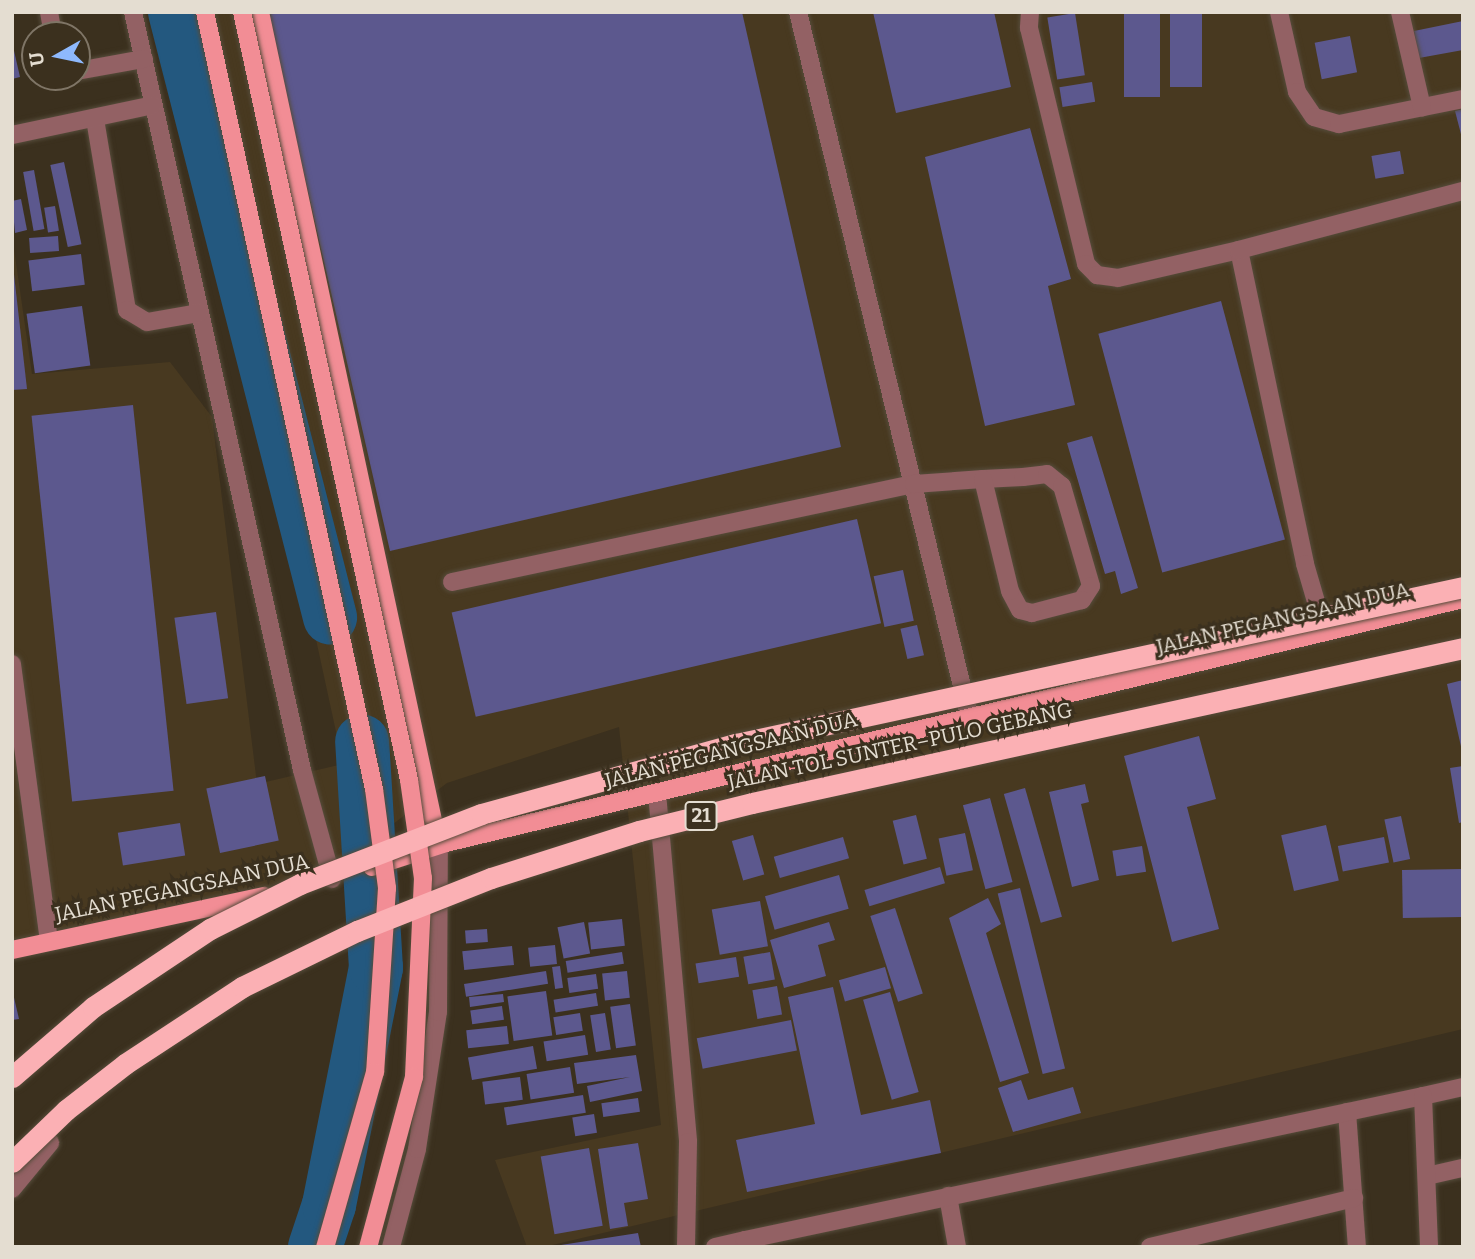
<!DOCTYPE html>
<html>
<head>
<meta charset="utf-8">
<style>
	body { margin:0 }
	#map { position:relative; width:1475px; height:1259px; overflow:hidden; background:#3b301e; font-family:Bitter,serif }
	div>[style] { position:absolute }
	[style*='--x'] { left:calc(var(--x)*1px); top:calc(var(--y)*1px); width:calc(var(--w)*1px); rotate:calc(var(--a)*1deg) }
	.built>* { inset:0; background:#483920 }
	.river>* { height:54px; margin:-27px; padding:0 27px; transform-origin:27px; border-radius:27px; background:#23587f }
	.building>* { inset:0; background:#5c588e; transform-origin:0 0 }
	.roads { filter:drop-shadow(0 0 2px #564c3b) drop-shadow(0 0 2px #564c3b) }
	.minor>* { height:18px; margin:-9px; padding:0 9px; transform-origin:9px; border-radius:9px; background:#936164 }
	.major>* { height:18px; margin:-9px; padding:0 9px; transform-origin:9px; border-radius:9px; background:#f28d95 }
	.bridges { filter:drop-shadow(0 0 2px #564c3b) drop-shadow(0 0 2px #564c3b) }
	.major-bridge>* { height:18px; margin:-9px; padding:0 9px; transform-origin:9px; border-radius:9px; background:#f28d95 }
	.highway-bridge>* { height:21px; margin:-10.5px; padding:0 10.5px; transform-origin:10.5px; border-radius:10.5px; background:#fbb0b4 }
	span { translate:-50% -50%; white-space:nowrap; text-align:center; line-height:1.15; -webkit-text-stroke:6px #3b301e; paint-order:stroke }
	.shield-label span { padding:2px 5px; background:#3b301e; border:2px solid; border-radius:5px; -webkit-text-stroke-width:0 }
	.shield-label { font-size:19px; color:#e4ddd1; font-weight:700 }
	.street-label { font-size:21px; color:#e4ddd1 }
	.frame { position:absolute; inset:0; border:14px solid #e4ddd1; pointer-events:none }
	.north { position:absolute; left:21px; top:21px; width:70px; height:70px; box-sizing:border-box; background:#3b301e; border:2px solid #7f7566; border-radius:50%; rotate:261deg; font-size:19px; font-weight:700; line-height:28px; text-align:center; color:#e4ddd1 }
	.north::after { content:''; display:block; margin:auto; width:24px; height:32px; background:#8eb9fd; clip-path:polygon(50% 0,100% 100%,50% 72%,0 100%) }
</style>
</head>
<body>
<div id="map">
	<div class="built">
		<i style="clip-path:polygon(180px 12px,1463px 12px,1463px 1029px,544px 1247px,527px 1247px,495px 1160px,661px 1125px,619px 727px,447px 783px,330px 872px,12px 956px,12px 235px,32px 374px,170px 362px,212px 417px,257px 784px,343px 764px)"></i>
	</div>
	<div class="river">
		<i style="--x:175;--y:12;--w:625;--a:75.63"></i>
		<i style="--x:315;--y:1247;--w:44;--a:-71.6"></i>
		<i style="--x:329;--y:1205;--w:242;--a:-78.8"></i>
		<i style="--x:376;--y:968;--w:227;--a:-93.5"></i>
	</div>
	<div class="building">
		<i style="clip-path:polygon(267px 12px,742px 12px,841px 447px,390px 551px)"></i>
		<i style="clip-path:polygon(873px 12px,994px 12px,1011px 87px,896px 113px)"></i>
		<i style="left:1124px;top:12px;width:36px;height:85px"></i>
		<i style="left:1170px;top:12px;width:32px;height:75px"></i>
		<i style="left:1075px;top:13px;width:63px;height:28px;rotate:81deg"></i>
		<i style="clip-path:polygon(1463px 21px,1463px 50px,1419px 58px,1414px 31px)"></i>
		<i style="left:1350px;top:36px;width:37px;height:36px;rotate:79deg"></i>
		<i style="clip-path:polygon(12px 42px,20px 77px,12px 79px)"></i>
		<i style="left:1092px;top:82px;width:20px;height:33px;rotate:81deg"></i>
		<i style="clip-path:polygon(1463px 109px,1463px 138px,1462px 138px,1455px 111px)"></i>
		<i style="clip-path:polygon(1030px 128px,1071px 279px,1048px 286px,1075px 405px,985px 426px,925px 157px)"></i>
		<i style="left:1400px;top:151px;width:23px;height:29px;rotate:80deg"></i>
		<i style="left:64px;top:162px;width:84px;height:14px;rotate:78deg"></i>
		<i style="left:34px;top:170px;width:60px;height:11px;rotate:80deg"></i>
		<i style="clip-path:polygon(21px 199px,27px 230px,15px 233px,12px 201px)"></i>
		<i style="left:55px;top:206px;width:25px;height:11px;rotate:81deg"></i>
		<i style="left:58px;top:236px;width:15px;height:29px;rotate:86deg"></i>
		<i style="left:81px;top:254px;width:31px;height:53px;rotate:83deg"></i>
		<i style="clip-path:polygon(12px 257px,27px 389px,12px 390px)"></i>
		<i style="left:1221px;top:301px;width:247px;height:127px;rotate:75deg"></i>
		<i style="left:82px;top:306px;width:60px;height:56px;rotate:82deg"></i>
		<i style="left:133px;top:405px;width:388px;height:102px;rotate:84deg"></i>
		<i style="clip-path:polygon(1092px 436px,1138px 588px,1121px 594px,1115px 571px,1105px 574px,1067px 443px)"></i>
		<i style="left:857px;top:519px;width:107px;height:416px;rotate:77deg"></i>
		<i style="left:903px;top:570px;width:52px;height:30px;rotate:78deg"></i>
		<i style="left:216px;top:612px;width:87px;height:42px;rotate:82deg"></i>
		<i style="left:917px;top:625px;width:31px;height:17px;rotate:77deg"></i>
		<i style="clip-path:polygon(1463px 680px,1463px 751px,1462px 751px,1447px 684px)"></i>
		<i style="clip-path:polygon(1199px 736px,1216px 799px,1187px 807px,1219px 929px,1172px 942px,1124px 756px)"></i>
		<i style="clip-path:polygon(1463px 766px,1463px 822px,1459px 823px,1450px 768px)"></i>
		<i style="left:265px;top:776px;width:66px;height:60px;rotate:78deg"></i>
		<i style="clip-path:polygon(1085px 784px,1089px 802px,1081px 804px,1099px 880px,1072px 887px,1049px 792px)"></i>
		<i style="left:1025px;top:788px;width:134px;height:22px;rotate:74deg"></i>
		<i style="left:990px;top:798px;width:87px;height:28px;rotate:75deg"></i>
		<i style="left:916px;top:815px;width:45px;height:24px;rotate:76deg"></i>
		<i style="left:1401px;top:816px;width:44px;height:17px;rotate:78deg"></i>
		<i style="left:180px;top:823px;width:33px;height:63px;rotate:81deg"></i>
		<i style="left:1326px;top:825px;width:57px;height:46px;rotate:77deg"></i>
		<i style="left:965px;top:833px;width:38px;height:27px;rotate:78deg"></i>
		<i style="left:753px;top:835px;width:41px;height:22px;rotate:74deg"></i>
		<i style="left:843px;top:837px;width:22px;height:72px;rotate:74deg"></i>
		<i style="left:1384px;top:837px;width:26px;height:47px;rotate:79deg"></i>
		<i style="left:1142px;top:846px;width:26px;height:30px;rotate:81deg"></i>
		<i style="left:940px;top:867px;width:17px;height:79px;rotate:73deg"></i>
		<i style="left:1462px;top:869px;width:48px;height:60px;rotate:89deg"></i>
		<i style="left:839px;top:875px;width:35px;height:77px;rotate:74deg"></i>
		<i style="left:1020px;top:888px;width:186px;height:23px;rotate:76deg"></i>
		<i style="clip-path:polygon(988px 898px,1001px 924px,986px 933px,1029px 1073px,1000px 1082px,949px 918px)"></i>
		<i style="left:760px;top:901px;width:46px;height:49px;rotate:80deg"></i>
		<i style="left:895px;top:908px;width:90px;height:26px;rotate:72deg"></i>
		<i style="left:622px;top:919px;width:27px;height:34px;rotate:84deg"></i>
		<i style="left:584px;top:922px;width:32px;height:27px;rotate:79deg"></i>
		<i style="clip-path:polygon(829px 922px,835px 940px,818px 945px,826px 976px,784px 988px,770px 940px)"></i>
		<i style="left:487px;top:929px;width:13px;height:22px;rotate:86deg"></i>
		<i style="left:555px;top:945px;width:19px;height:27px;rotate:84deg"></i>
		<i style="left:512px;top:946px;width:19px;height:50px;rotate:84deg"></i>
		<i style="left:622px;top:952px;width:12px;height:57px;rotate:81deg"></i>
		<i style="left:770px;top:952px;width:28px;height:27px;rotate:80deg"></i>
		<i style="left:736px;top:957px;width:20px;height:41px;rotate:81deg"></i>
		<i style="left:560px;top:966px;width:22px;height:8px;rotate:82deg"></i>
		<i style="left:885px;top:967px;width:22px;height:48px;rotate:74deg"></i>
		<i style="left:546px;top:971px;width:13px;height:83px;rotate:81deg"></i>
		<i style="left:627px;top:971px;width:27px;height:25px;rotate:84deg"></i>
		<i style="left:596px;top:974px;width:15px;height:29px;rotate:82deg"></i>
		<i style="left:777px;top:986px;width:29px;height:25px;rotate:80deg"></i>
		<i style="clip-path:polygon(833px 987px,861px 1115px,930px 1100px,941px 1153px,747px 1192px,736px 1140px,815px 1124px,788px 997px)"></i>
		<i style="clip-path:polygon(12px 989px,19px 1019px,12px 1020px)"></i>
		<i style="left:546px;top:991px;width:45px;height:39px;rotate:82deg"></i>
		<i style="left:890px;top:992px;width:104px;height:28px;rotate:74deg"></i>
		<i style="left:596px;top:993px;width:13px;height:43px;rotate:81deg"></i>
		<i style="clip-path:polygon(503px 994px,504px 1002px,470px 1007px,469px 997px)"></i>
		<i style="left:630px;top:1004px;width:42px;height:20px;rotate:82deg"></i>
		<i style="left:502px;top:1006px;width:14px;height:32px;rotate:82deg"></i>
		<i style="left:580px;top:1013px;width:18px;height:27px;rotate:81deg"></i>
		<i style="left:605px;top:1013px;width:37px;height:15px;rotate:81deg"></i>
		<i style="left:791px;top:1020px;width:31px;height:96px;rotate:79deg"></i>
		<i style="left:507px;top:1026px;width:18px;height:41px;rotate:84deg"></i>
		<i style="left:585px;top:1035px;width:20px;height:42px;rotate:81deg"></i>
		<i style="left:533px;top:1046px;width:23px;height:66px;rotate:80deg"></i>
		<i style="clip-path:polygon(636px 1055px,642px 1091px,590px 1102px,587px 1086px,630px 1077px,577px 1084px,574px 1063px)"></i>
		<i style="left:570px;top:1067px;width:26px;height:44px;rotate:81deg"></i>
		<i style="left:520px;top:1077px;width:23px;height:38px;rotate:83deg"></i>
		<i style="clip-path:polygon(1021px 1080px,1028px 1100px,1073px 1087px,1081px 1113px,1013px 1132px,998px 1088px)"></i>
		<i style="left:583px;top:1095px;width:18px;height:80px;rotate:81deg"></i>
		<i style="left:638px;top:1098px;width:14px;height:37px;rotate:82deg"></i>
		<i style="left:594px;top:1114px;width:19px;height:22px;rotate:81deg"></i>
		<i style="clip-path:polygon(638px 1143px,648px 1199px,624px 1203px,628px 1226px,610px 1229px,598px 1149px)"></i>
		<i style="left:589px;top:1148px;width:79px;height:49px;rotate:80deg"></i>
		<i style="clip-path:polygon(638px 1233px,641px 1247px,562px 1247px,561px 1245px)"></i>
	</div>
	<div class="roads">
		<div class="minor">
			<i style="--x:49;--y:12;--w:23;--a:80"></i>
			<i style="--x:133;--y:12;--w:777;--a:77.43"></i>
			<i style="--x:302;--y:770;--w:113;--a:74.6"></i>
			<i style="--x:798;--y:12;--w:723;--a:76.33"></i>
			<i style="--x:1030;--y:12;--w:16;--a:94"></i>
			<i style="--x:1029;--y:28;--w:243;--a:76.4"></i>
			<i style="--x:1086;--y:264;--w:16;--a:45"></i>
			<i style="--x:1097;--y:275;--w:21;--a:8"></i>
			<i style="--x:1118;--y:278;--w:124;--a:-13"></i>
			<i style="--x:1239;--y:250;--w:321;--a:78.1"></i>
			<i style="--x:1305;--y:564;--w:68;--a:73.7"></i>
			<i style="--x:1279;--y:12;--w:82;--a:77.3"></i>
			<i style="--x:1297;--y:92;--w:30;--a:56"></i>
			<i style="--x:1314;--y:117;--w:26;--a:16"></i>
			<i style="--x:1339;--y:124;--w:126;--a:-11.4"></i>
			<i style="--x:1400;--y:12;--w:98;--a:77"></i>
			<i style="--x:77;--y:71;--w:68;--a:-10.2"></i>
			<i style="--x:95;--y:119;--w:194;--a:80.5"></i>
			<i style="--x:127;--y:310;--w:23;--a:31"></i>
			<i style="--x:147;--y:322;--w:53;--a:-9.8"></i>
			<i style="--x:12;--y:135;--w:144;--a:-12"></i>
			<i style="--x:1239;--y:250;--w:232;--a:-14.8"></i>
			<i style="--x:452;--y:582;--w:472;--a:-12"></i>
			<i style="--x:914;--y:484;--w:69;--a:-4.1"></i>
			<i style="--x:983;--y:479;--w:40;--a:-2.9"></i>
			<i style="--x:1023;--y:477;--w:24;--a:-7"></i>
			<i style="--x:1047;--y:474;--w:19;--a:39"></i>
			<i style="--x:1062;--y:486;--w:104;--a:73.8"></i>
			<i style="--x:1091;--y:586;--w:17;--a:123"></i>
			<i style="--x:1082;--y:600;--w:52;--a:165.4"></i>
			<i style="--x:1032;--y:613;--w:12;--a:-166"></i>
			<i style="--x:1020;--y:610;--w:21;--a:-118"></i>
			<i style="--x:1010;--y:591;--w:115;--a:-103.6"></i>
			<i style="--x:12;--y:664;--w:279;--a:82.4"></i>
			<i style="--x:657;--y:793;--w:350;--a:84.9"></i>
			<i style="--x:688;--y:1142;--w:105;--a:91.1"></i>
			<i style="--x:1423;--y:1096;--w:41;--a:-12.7"></i>
			<i style="--x:1347;--y:1112;--w:135;--a:85.8"></i>
			<i style="--x:1427;--y:1176;--w:37;--a:-13"></i>
			<i style="--x:12;--y:1189;--w:60;--a:-50.4"></i>
			<i style="--x:948;--y:1196;--w:52;--a:80"></i>
			<i style="--x:391;--y:1247;--w:101;--a:-75.1"></i>
			<i style="--x:417;--y:1149;--w:139;--a:-81.3"></i>
			<i style="--x:438;--y:1012;--w:167;--a:-89.7"></i>
			<i style="--x:715;--y:1247;--w:31;--a:-13"></i>
			<i style="--x:744;--y:1247;--w:7;--a:-82"></i>
			<i style="--x:745;--y:1240;--w:693;--a:-11.99"></i>
			<i style="--x:1423;--y:1096;--w:151;--a:87.7"></i>
			<i style="--x:1150;--y:1247;--w:210;--a:-13.5"></i>
		</div>
		<div class="major">
			<i style="--x:260;--y:12;--w:851;--a:77.92"></i>
			<i style="--x:372;--y:867;--w:78;--a:-18"></i>
			<i style="--x:446;--y:843;--w:1046;--a:-13.49"></i>
			<i style="--x:12;--y:950;--w:258;--a:-12.1"></i>
		</div>
	</div>
	<div class="bridges">
		<div class="major-bridge">
			<i style="--x:205;--y:12;--w:795;--a:77.73"></i>
			<i style="--x:374;--y:789;--w:100;--a:82.5"></i>
			<i style="--x:387;--y:888;--w:184;--a:93.7"></i>
			<i style="--x:375;--y:1072;--w:182;--a:105.9"></i>
			<i style="--x:242;--y:12;--w:786;--a:77.73"></i>
			<i style="--x:409;--y:780;--w:99;--a:81.9"></i>
			<i style="--x:423;--y:878;--w:199;--a:92.6"></i>
			<i style="--x:414;--y:1077;--w:176;--a:105.1"></i>
		</div>
		<div class="highway-bridge">
			<i style="--x:12;--y:1077;--w:107;--a:-40.8"></i>
			<i style="--x:93;--y:1007;--w:141;--a:-33.7"></i>
			<i style="--x:210;--y:929;--w:101;--a:-26.6"></i>
			<i style="--x:300;--y:884;--w:194;--a:-21.1"></i>
			<i style="--x:481;--y:814;--w:264;--a:-15.4"></i>
			<i style="--x:736;--y:744;--w:744;--a:-12.19"></i>
			<i style="--x:12;--y:1162;--w:75;--a:-43.9"></i>
			<i style="--x:66;--y:1110;--w:75;--a:-37.9"></i>
			<i style="--x:125;--y:1064;--w:140;--a:-33.3"></i>
			<i style="--x:242;--y:987;--w:128;--a:-26"></i>
			<i style="--x:357;--y:931;--w:144;--a:-21.6"></i>
			<i style="--x:491;--y:878;--w:155;--a:-17.6"></i>
			<i style="--x:639;--y:831;--w:116;--a:-13.9"></i>
			<i style="--x:752;--y:803;--w:728;--a:-12.3"></i>
		</div>
	</div>
	<div class="shield-label">
		<span style="left:701px;top:816px">21</span>
	</div>
	<div class="street-label">
		<span style="left:1283px;top:618px;rotate:-13deg">JALAN PEGANGSAAN DUA</span>
		<span style="left:900px;top:746px;rotate:-12deg">JALAN TOL SUNTER–PULO GEBANG</span>
		<span style="left:731px;top:750px;rotate:-14deg">JALAN PEGANGSAAN DUA</span>
		<span style="left:182px;top:888px;rotate:-12deg">JALAN PEGANGSAAN DUA</span>
	</div>
	<div class="frame"></div>
	<div class="north">U</div>
</div>
</body>
</html>
